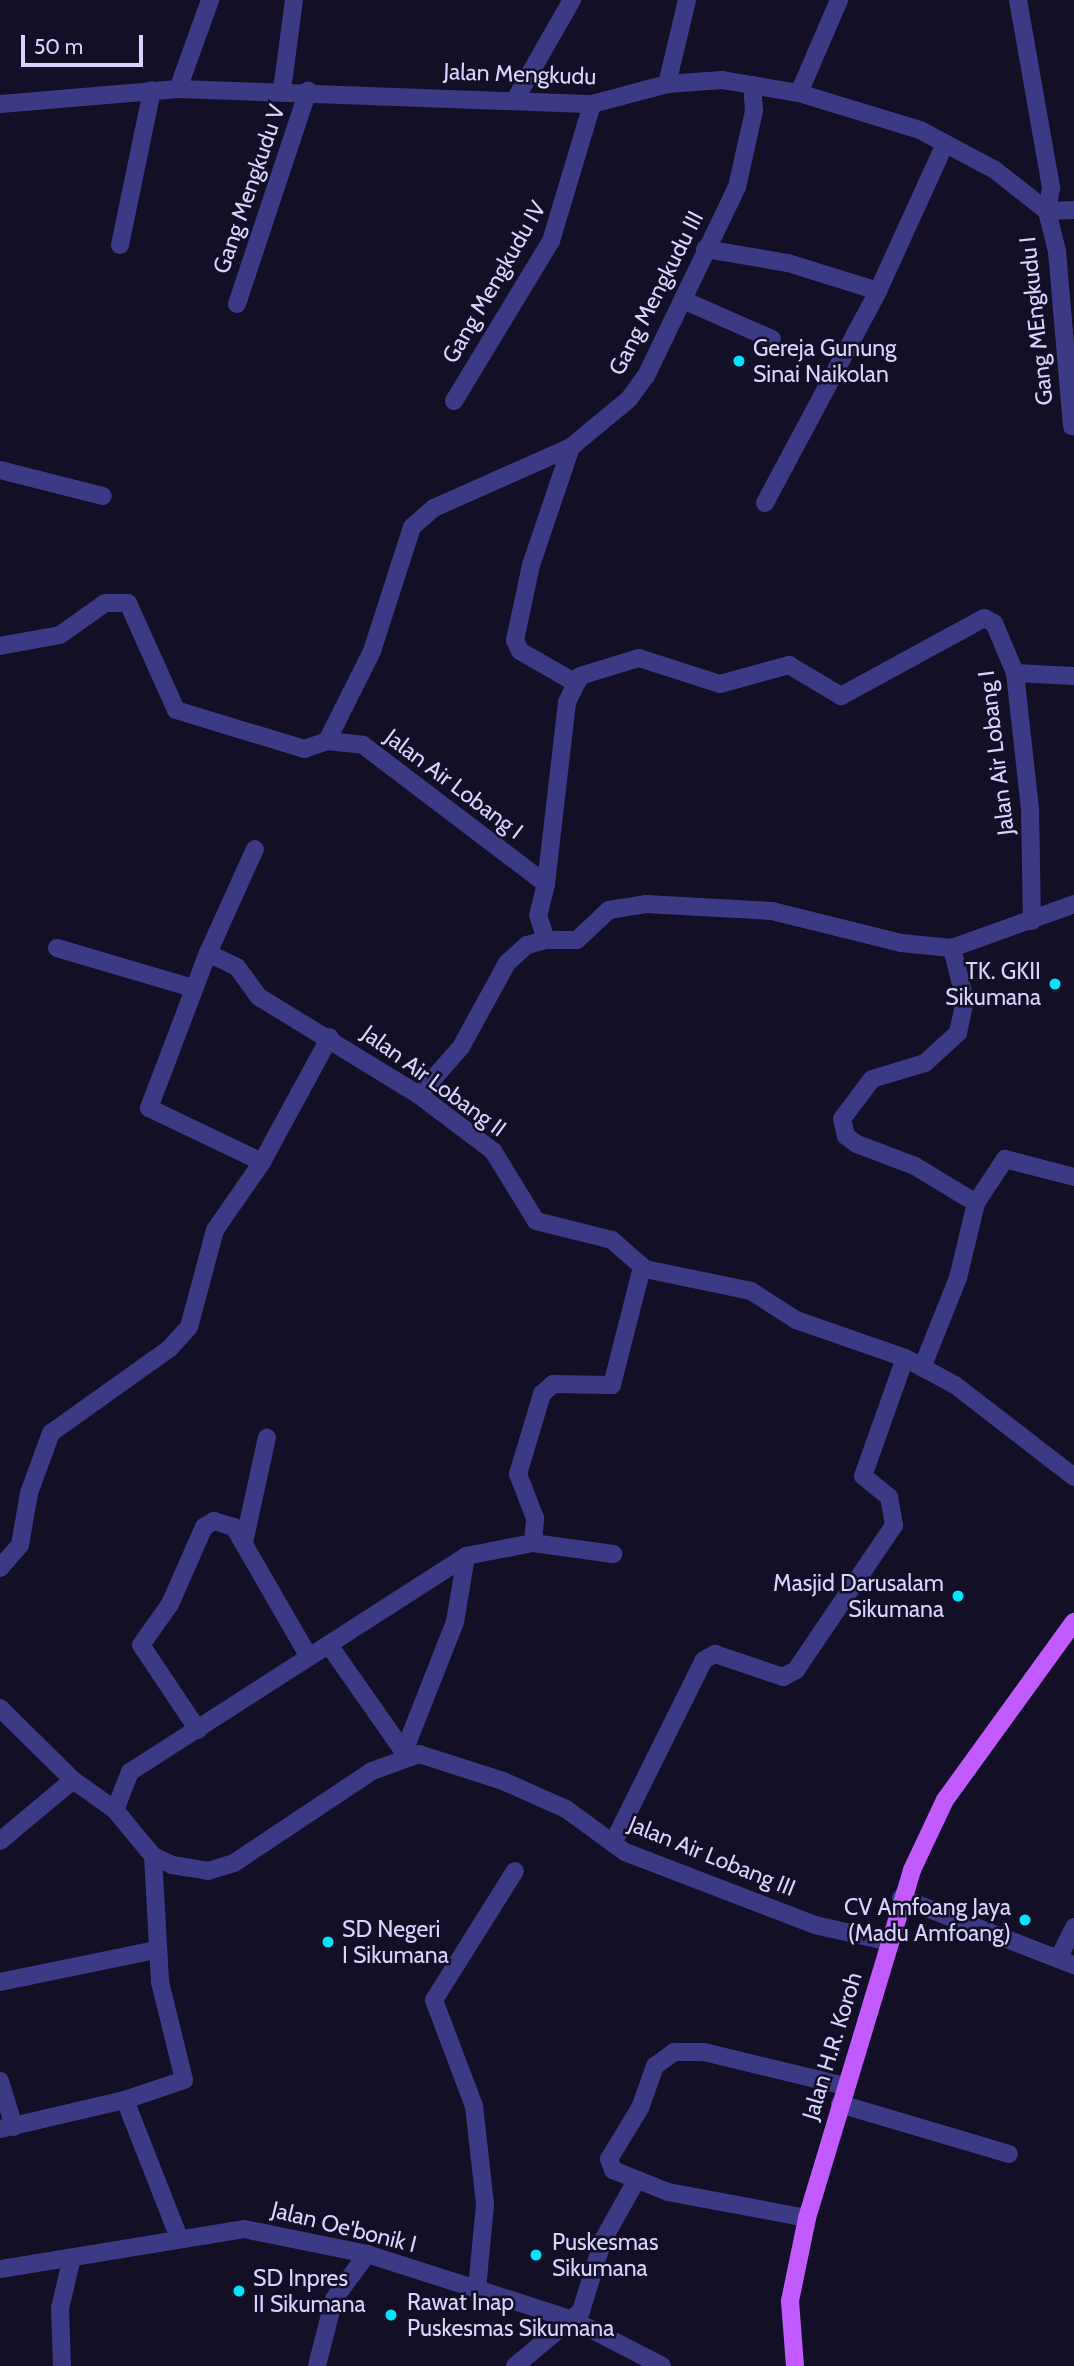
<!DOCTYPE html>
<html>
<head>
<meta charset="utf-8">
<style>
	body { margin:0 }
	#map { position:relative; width:1074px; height:2366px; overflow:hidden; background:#130f26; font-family:Cabin,sans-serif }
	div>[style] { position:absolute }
	.minor>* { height:18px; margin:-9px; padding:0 9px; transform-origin:9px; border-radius:9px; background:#3d3a85 }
	.major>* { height:18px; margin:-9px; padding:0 9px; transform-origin:9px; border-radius:9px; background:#c25bff }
	.dots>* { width:19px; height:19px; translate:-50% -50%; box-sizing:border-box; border:4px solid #130f26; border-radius:50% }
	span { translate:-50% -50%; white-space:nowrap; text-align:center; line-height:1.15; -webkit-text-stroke:5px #130f26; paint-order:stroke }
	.street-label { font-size:23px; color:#d9d4ff }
	.poi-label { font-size:23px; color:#d9d4ff }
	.left { translate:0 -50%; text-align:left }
	.right { translate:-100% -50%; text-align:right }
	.scale { position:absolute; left:21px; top:35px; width:122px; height:32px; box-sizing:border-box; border:4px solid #d9d4ff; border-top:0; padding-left:9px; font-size:21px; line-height:24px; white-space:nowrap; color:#d9d4ff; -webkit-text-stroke:5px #130f26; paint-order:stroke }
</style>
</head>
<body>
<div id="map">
	<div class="minor">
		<div style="left:1018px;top:0;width:191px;rotate:80deg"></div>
		<div style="left:1051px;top:188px;width:23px;rotate:100deg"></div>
		<div style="left:1047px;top:211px;width:41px;rotate:76deg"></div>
		<div style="left:1057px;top:251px;width:176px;rotate:85.1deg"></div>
		<div style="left:667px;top:84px;width:86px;rotate:-76.6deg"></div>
		<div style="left:178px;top:89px;width:95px;rotate:-70.2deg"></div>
		<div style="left:282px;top:90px;width:91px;rotate:-82.4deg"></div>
		<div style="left:799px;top:93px;width:101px;rotate:-66.7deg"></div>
		<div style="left:516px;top:98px;width:113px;rotate:-60.3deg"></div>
		<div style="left:0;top:104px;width:179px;rotate:-4.8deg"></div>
		<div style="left:178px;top:89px;width:414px;rotate:2.1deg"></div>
		<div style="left:592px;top:104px;width:78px;rotate:-14.9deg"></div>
		<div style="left:667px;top:84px;width:55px;rotate:-4.2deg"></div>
		<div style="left:722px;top:80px;width:78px;rotate:9.6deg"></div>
		<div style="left:799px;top:93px;width:127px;rotate:17deg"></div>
		<div style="left:920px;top:130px;width:85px;rotate:28.1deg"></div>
		<div style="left:995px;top:170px;width:66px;rotate:38.3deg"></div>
		<div style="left:1047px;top:211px;width:27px;rotate:-2deg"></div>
		<div style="left:120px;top:245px;width:158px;rotate:-78.3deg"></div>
		<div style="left:705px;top:249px;width:84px;rotate:9.6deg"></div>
		<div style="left:788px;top:263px;width:94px;rotate:17.3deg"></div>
		<div style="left:683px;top:300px;width:97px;rotate:23.7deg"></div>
		<div style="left:237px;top:304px;width:225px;rotate:-71.6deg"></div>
		<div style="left:454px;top:401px;width:187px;rotate:-58.8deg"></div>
		<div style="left:551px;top:241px;width:143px;rotate:-73.3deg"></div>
		<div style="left:571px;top:447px;width:125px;rotate:108.7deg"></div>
		<div style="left:531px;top:565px;width:77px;rotate:102deg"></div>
		<div style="left:515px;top:640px;width:12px;rotate:66deg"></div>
		<div style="left:520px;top:651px;width:62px;rotate:29.9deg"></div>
		<div style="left:0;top:470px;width:106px;rotate:14.2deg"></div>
		<div style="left:765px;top:503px;width:240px;rotate:-61.9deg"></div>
		<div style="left:878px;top:291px;width:162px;rotate:-65.5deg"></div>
		<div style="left:0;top:646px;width:61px;rotate:-10.4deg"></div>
		<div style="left:60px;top:635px;width:55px;rotate:-35.4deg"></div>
		<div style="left:105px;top:603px;width:23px"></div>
		<div style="left:128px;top:603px;width:117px;rotate:65.8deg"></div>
		<div style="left:176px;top:710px;width:134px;rotate:16.9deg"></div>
		<div style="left:304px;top:749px;width:24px;rotate:-19deg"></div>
		<div style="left:327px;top:741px;width:36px;rotate:6deg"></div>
		<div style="left:363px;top:745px;width:230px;rotate:37.2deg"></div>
		<div style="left:546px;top:884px;width:32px;rotate:104deg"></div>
		<div style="left:538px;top:915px;width:26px;rotate:72deg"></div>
		<div style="left:546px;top:940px;width:31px"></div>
		<div style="left:577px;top:940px;width:44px;rotate:-43.2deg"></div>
		<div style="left:609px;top:910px;width:37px;rotate:-9deg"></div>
		<div style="left:646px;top:904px;width:126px;rotate:3.2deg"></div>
		<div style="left:772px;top:911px;width:133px;rotate:13.9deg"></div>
		<div style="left:901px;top:943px;width:51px;rotate:5.6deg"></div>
		<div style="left:952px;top:948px;width:130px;rotate:-19.8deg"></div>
		<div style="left:1015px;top:673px;width:59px;rotate:2.9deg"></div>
		<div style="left:327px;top:741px;width:101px;rotate:-63.4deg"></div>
		<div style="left:372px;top:651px;width:130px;rotate:-72.1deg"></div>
		<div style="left:412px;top:527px;width:29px;rotate:-41deg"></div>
		<div style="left:434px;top:508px;width:150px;rotate:-24deg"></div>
		<div style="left:571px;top:447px;width:75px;rotate:-39.6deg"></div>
		<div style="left:629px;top:399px;width:29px;rotate:-54deg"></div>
		<div style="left:646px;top:376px;width:210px;rotate:-64.3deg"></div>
		<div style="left:737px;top:187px;width:78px;rotate:-77.4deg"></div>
		<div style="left:754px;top:111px;width:26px;rotate:-94deg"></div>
		<div style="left:546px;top:884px;width:183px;rotate:-83.4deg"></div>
		<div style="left:567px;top:702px;width:29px;rotate:-63deg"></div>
		<div style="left:580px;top:676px;width:62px;rotate:-17deg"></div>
		<div style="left:639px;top:658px;width:85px;rotate:17.8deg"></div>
		<div style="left:720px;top:684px;width:72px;rotate:-15.4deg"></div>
		<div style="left:789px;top:665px;width:61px;rotate:30.8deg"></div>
		<div style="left:841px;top:696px;width:163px;rotate:-28.6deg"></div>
		<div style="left:984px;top:618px;width:11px;rotate:27deg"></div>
		<div style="left:994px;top:623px;width:54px;rotate:67.2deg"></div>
		<div style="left:1015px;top:673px;width:136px;rotate:83.7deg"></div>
		<div style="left:1030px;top:808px;width:113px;rotate:89deg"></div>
		<div style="left:57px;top:948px;width:142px;rotate:16.4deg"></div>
		<div style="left:208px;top:953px;width:114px;rotate:-65.7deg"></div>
		<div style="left:419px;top:1095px;width:64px;rotate:-48.8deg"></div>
		<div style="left:461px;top:1047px;width:96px;rotate:-61.3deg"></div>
		<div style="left:507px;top:963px;width:27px;rotate:-42deg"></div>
		<div style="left:527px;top:945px;width:20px;rotate:-15deg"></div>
		<div style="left:262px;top:1162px;width:125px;rotate:-154.5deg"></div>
		<div style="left:149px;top:1108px;width:166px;rotate:-69.2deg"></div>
		<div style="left:208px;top:953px;width:32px;rotate:26deg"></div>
		<div style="left:237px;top:967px;width:37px;rotate:54deg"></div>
		<div style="left:259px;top:997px;width:188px;rotate:31.5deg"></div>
		<div style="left:419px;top:1095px;width:93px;rotate:37.1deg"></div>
		<div style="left:493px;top:1151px;width:82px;rotate:58.4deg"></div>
		<div style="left:536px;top:1221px;width:78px;rotate:14deg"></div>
		<div style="left:612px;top:1240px;width:44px;rotate:41.3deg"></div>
		<div style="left:645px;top:1269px;width:108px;rotate:11.7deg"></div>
		<div style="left:751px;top:1291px;width:54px;rotate:32.8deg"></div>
		<div style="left:796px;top:1320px;width:115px;rotate:19.2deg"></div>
		<div style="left:905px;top:1358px;width:57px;rotate:28.4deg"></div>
		<div style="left:955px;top:1385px;width:150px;rotate:37.7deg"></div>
		<div style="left:976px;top:1203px;width:53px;rotate:-56.6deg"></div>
		<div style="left:1005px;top:1159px;width:71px;rotate:14.6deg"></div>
		<div style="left:922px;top:1368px;width:97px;rotate:-68.2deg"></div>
		<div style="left:958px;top:1278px;width:77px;rotate:-76.5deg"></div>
		<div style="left:976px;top:1203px;width:71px;rotate:-148.8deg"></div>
		<div style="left:915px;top:1166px;width:62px;rotate:-159.2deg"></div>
		<div style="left:857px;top:1144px;width:14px;rotate:-144deg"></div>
		<div style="left:846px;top:1136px;width:17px;rotate:-103deg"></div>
		<div style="left:842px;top:1119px;width:50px;rotate:-53.1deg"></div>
		<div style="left:872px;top:1079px;width:55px;rotate:-16.8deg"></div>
		<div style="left:925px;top:1063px;width:45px;rotate:-42.3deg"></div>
		<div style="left:958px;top:1033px;width:34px;rotate:-78deg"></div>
		<div style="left:965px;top:1000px;width:54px;rotate:-104deg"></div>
		<div style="left:244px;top:1542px;width:107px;rotate:-77.6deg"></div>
		<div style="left:533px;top:1543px;width:81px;rotate:7.8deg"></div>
		<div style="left:0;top:1568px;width:30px;rotate:-49deg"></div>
		<div style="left:20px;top:1545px;width:53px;rotate:-80.2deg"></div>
		<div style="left:29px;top:1493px;width:64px;rotate:-69.9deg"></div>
		<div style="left:51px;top:1433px;width:146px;rotate:-35.5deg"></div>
		<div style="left:170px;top:1348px;width:28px;rotate:-48deg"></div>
		<div style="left:189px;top:1327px;width:100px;rotate:-75deg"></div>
		<div style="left:215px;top:1230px;width:83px;rotate:-55.3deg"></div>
		<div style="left:262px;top:1162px;width:142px;rotate:-61.5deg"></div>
		<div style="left:329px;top:1645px;width:134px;rotate:55deg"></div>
		<div style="left:0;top:1708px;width:103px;rotate:44.6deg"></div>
		<div style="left:73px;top:1780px;width:52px;rotate:35.5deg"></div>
		<div style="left:115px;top:1810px;width:60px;rotate:50.4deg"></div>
		<div style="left:153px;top:1856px;width:21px;rotate:25deg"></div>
		<div style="left:172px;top:1865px;width:36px;rotate:9deg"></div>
		<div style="left:208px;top:1871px;width:27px;rotate:-17deg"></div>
		<div style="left:234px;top:1863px;width:166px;rotate:-33.7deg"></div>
		<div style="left:372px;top:1771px;width:50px;rotate:-19.9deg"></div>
		<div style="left:419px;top:1754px;width:88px;rotate:17.8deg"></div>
		<div style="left:503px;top:1781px;width:69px;rotate:24deg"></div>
		<div style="left:566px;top:1809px;width:73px;rotate:36.1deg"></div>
		<div style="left:625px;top:1852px;width:204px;rotate:21deg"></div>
		<div style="left:815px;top:1925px;width:77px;rotate:12.8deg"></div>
		<div style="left:198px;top:1730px;width:102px;rotate:-123.8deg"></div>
		<div style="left:141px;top:1645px;width:50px;rotate:-54.7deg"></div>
		<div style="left:170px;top:1604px;width:84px;rotate:-66.2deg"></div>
		<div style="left:204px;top:1527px;width:12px;rotate:-31deg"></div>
		<div style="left:214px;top:1521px;width:21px;rotate:17deg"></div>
		<div style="left:234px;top:1527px;width:150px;rotate:60deg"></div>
		<div style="left:403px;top:1754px;width:142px;rotate:-68.5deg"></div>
		<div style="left:455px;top:1622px;width:67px;rotate:-80.5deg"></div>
		<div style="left:115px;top:1810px;width:41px;rotate:-68.5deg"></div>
		<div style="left:130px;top:1772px;width:399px;rotate:-32.7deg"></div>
		<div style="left:466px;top:1556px;width:68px;rotate:-11deg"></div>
		<div style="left:533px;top:1543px;width:25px;rotate:-85deg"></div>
		<div style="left:535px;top:1518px;width:47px;rotate:-111.1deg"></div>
		<div style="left:518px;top:1474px;width:84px;rotate:-73.3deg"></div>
		<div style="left:542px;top:1394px;width:15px;rotate:-42deg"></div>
		<div style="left:553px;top:1384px;width:59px;rotate:1deg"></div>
		<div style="left:612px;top:1385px;width:122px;rotate:-75.7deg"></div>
		<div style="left:0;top:1841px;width:95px;rotate:-39.9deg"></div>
		<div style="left:613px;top:1843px;width:204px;rotate:-63.6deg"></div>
		<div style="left:704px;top:1660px;width:13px;rotate:-29deg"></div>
		<div style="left:715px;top:1654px;width:72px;rotate:18.7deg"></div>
		<div style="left:783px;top:1677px;width:15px;rotate:-28deg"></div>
		<div style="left:796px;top:1670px;width:175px;rotate:-55.9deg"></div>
		<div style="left:894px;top:1525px;width:28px;rotate:-100deg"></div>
		<div style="left:889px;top:1497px;width:33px;rotate:-141deg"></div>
		<div style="left:863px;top:1476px;width:125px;rotate:-70.4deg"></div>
		<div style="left:153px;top:1856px;width:126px;rotate:86.8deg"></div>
		<div style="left:160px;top:1982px;width:101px;rotate:76.2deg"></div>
		<div style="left:184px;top:2080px;width:62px;rotate:161.3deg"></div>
		<div style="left:125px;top:2100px;width:148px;rotate:68.6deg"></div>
		<div style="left:901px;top:1898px;width:186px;rotate:21.2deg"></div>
		<div style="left:1058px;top:1959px;width:36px;rotate:-63deg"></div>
		<div style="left:0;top:1982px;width:159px;rotate:-11.6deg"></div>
		<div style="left:0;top:2081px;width:48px;rotate:73.1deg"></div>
		<div style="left:840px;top:2104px;width:176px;rotate:16.5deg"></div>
		<div style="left:0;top:2129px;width:128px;rotate:-13.1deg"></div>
		<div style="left:807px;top:2218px;width:141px;rotate:-169.4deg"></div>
		<div style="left:668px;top:2192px;width:59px;rotate:-158.2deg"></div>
		<div style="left:613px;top:2170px;width:12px;rotate:-110deg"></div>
		<div style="left:609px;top:2159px;width:60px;rotate:-58.7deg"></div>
		<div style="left:640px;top:2108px;width:45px;rotate:-70.3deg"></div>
		<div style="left:655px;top:2066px;width:24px;rotate:-36deg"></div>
		<div style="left:674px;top:2052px;width:30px"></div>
		<div style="left:704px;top:2052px;width:145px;rotate:13.6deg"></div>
		<div style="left:0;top:2269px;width:247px;rotate:-9.3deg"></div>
		<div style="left:244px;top:2229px;width:126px;rotate:11.5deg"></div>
		<div style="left:367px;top:2254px;width:115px;rotate:17.7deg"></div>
		<div style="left:477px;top:2289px;width:101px;rotate:17.9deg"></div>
		<div style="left:573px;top:2320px;width:100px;rotate:27.3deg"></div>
		<div style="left:477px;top:2289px;width:85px;rotate:-84.6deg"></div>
		<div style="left:485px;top:2204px;width:99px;rotate:-96.4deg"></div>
		<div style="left:474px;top:2106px;width:113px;rotate:-110.7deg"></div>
		<div style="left:434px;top:2000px;width:152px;rotate:-57.9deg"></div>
		<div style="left:62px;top:2366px;width:58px;rotate:-92deg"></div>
		<div style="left:60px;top:2308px;width:47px;rotate:-76.6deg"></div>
		<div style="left:317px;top:2366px;width:69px;rotate:-75.8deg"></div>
		<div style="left:334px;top:2299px;width:56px;rotate:-53.7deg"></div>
		<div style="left:515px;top:2366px;width:86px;rotate:-39.8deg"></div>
		<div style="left:581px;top:2311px;width:74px;rotate:-72.8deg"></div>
		<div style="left:603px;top:2240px;width:68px;rotate:-60.8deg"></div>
	</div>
	<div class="major">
		<div style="left:795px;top:2366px;width:65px;rotate:-94.4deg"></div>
		<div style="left:790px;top:2301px;width:85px;rotate:-78.4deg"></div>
		<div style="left:807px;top:2218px;width:363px;rotate:-73.2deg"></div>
		<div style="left:912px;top:1870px;width:77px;rotate:-64.8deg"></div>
		<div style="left:945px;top:1800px;width:220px;rotate:-54.1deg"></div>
	</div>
	<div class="dots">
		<div style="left:739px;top:361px;background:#00e5ff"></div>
		<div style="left:1055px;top:984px;background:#00e5ff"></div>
		<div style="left:958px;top:1596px;background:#00e5ff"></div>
		<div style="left:1025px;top:1920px;background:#00e5ff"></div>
		<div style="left:328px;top:1942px;background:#00e5ff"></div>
		<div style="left:536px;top:2255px;background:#00e5ff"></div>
		<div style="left:239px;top:2291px;background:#00e5ff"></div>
		<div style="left:391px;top:2315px;background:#00e5ff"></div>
	</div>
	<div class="street-label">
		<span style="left:520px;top:74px;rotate:2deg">Jalan Mengkudu</span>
		<span style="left:249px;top:189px;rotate:-71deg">Gang Mengkudu V</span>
		<span style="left:494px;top:282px;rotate:-60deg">Gang Mengkudu IV</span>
		<span style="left:656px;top:293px;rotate:-63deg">Gang Mengkudu III</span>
		<span style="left:1036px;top:321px;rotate:-96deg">Gang MEngkudu I</span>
		<span style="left:996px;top:753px;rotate:-97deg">Jalan Air Lobang I</span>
		<span style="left:454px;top:784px;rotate:37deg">Jalan Air Lobang I</span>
		<span style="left:434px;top:1081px;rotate:36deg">Jalan Air Lobang II</span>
		<span style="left:712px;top:1856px;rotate:22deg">Jalan Air Lobang III</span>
		<span style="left:832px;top:2046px;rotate:-73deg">Jalan H.R. Koroh</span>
		<span style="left:344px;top:2227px;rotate:14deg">Jalan Oe'bonik I</span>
	</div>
	<div class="poi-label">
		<span class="left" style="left:753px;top:361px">Gereja Gunung<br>Sinai Naikolan</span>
		<span class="right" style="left:1041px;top:984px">TK. GKII<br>Sikumana</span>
		<span class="right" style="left:944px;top:1596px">Masjid Darusalam<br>Sikumana</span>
		<span class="right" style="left:1011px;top:1920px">CV Amfoang Jaya<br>(Madu Amfoang)</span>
		<span class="left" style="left:342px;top:1942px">SD Negeri<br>I Sikumana</span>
		<span class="left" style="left:552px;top:2255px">Puskesmas<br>Sikumana</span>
		<span class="left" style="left:253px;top:2291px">SD Inpres<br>II Sikumana</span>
		<span class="left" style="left:407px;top:2315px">Rawat Inap<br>Puskesmas Sikumana</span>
	</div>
	<div class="scale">50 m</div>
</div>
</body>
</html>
